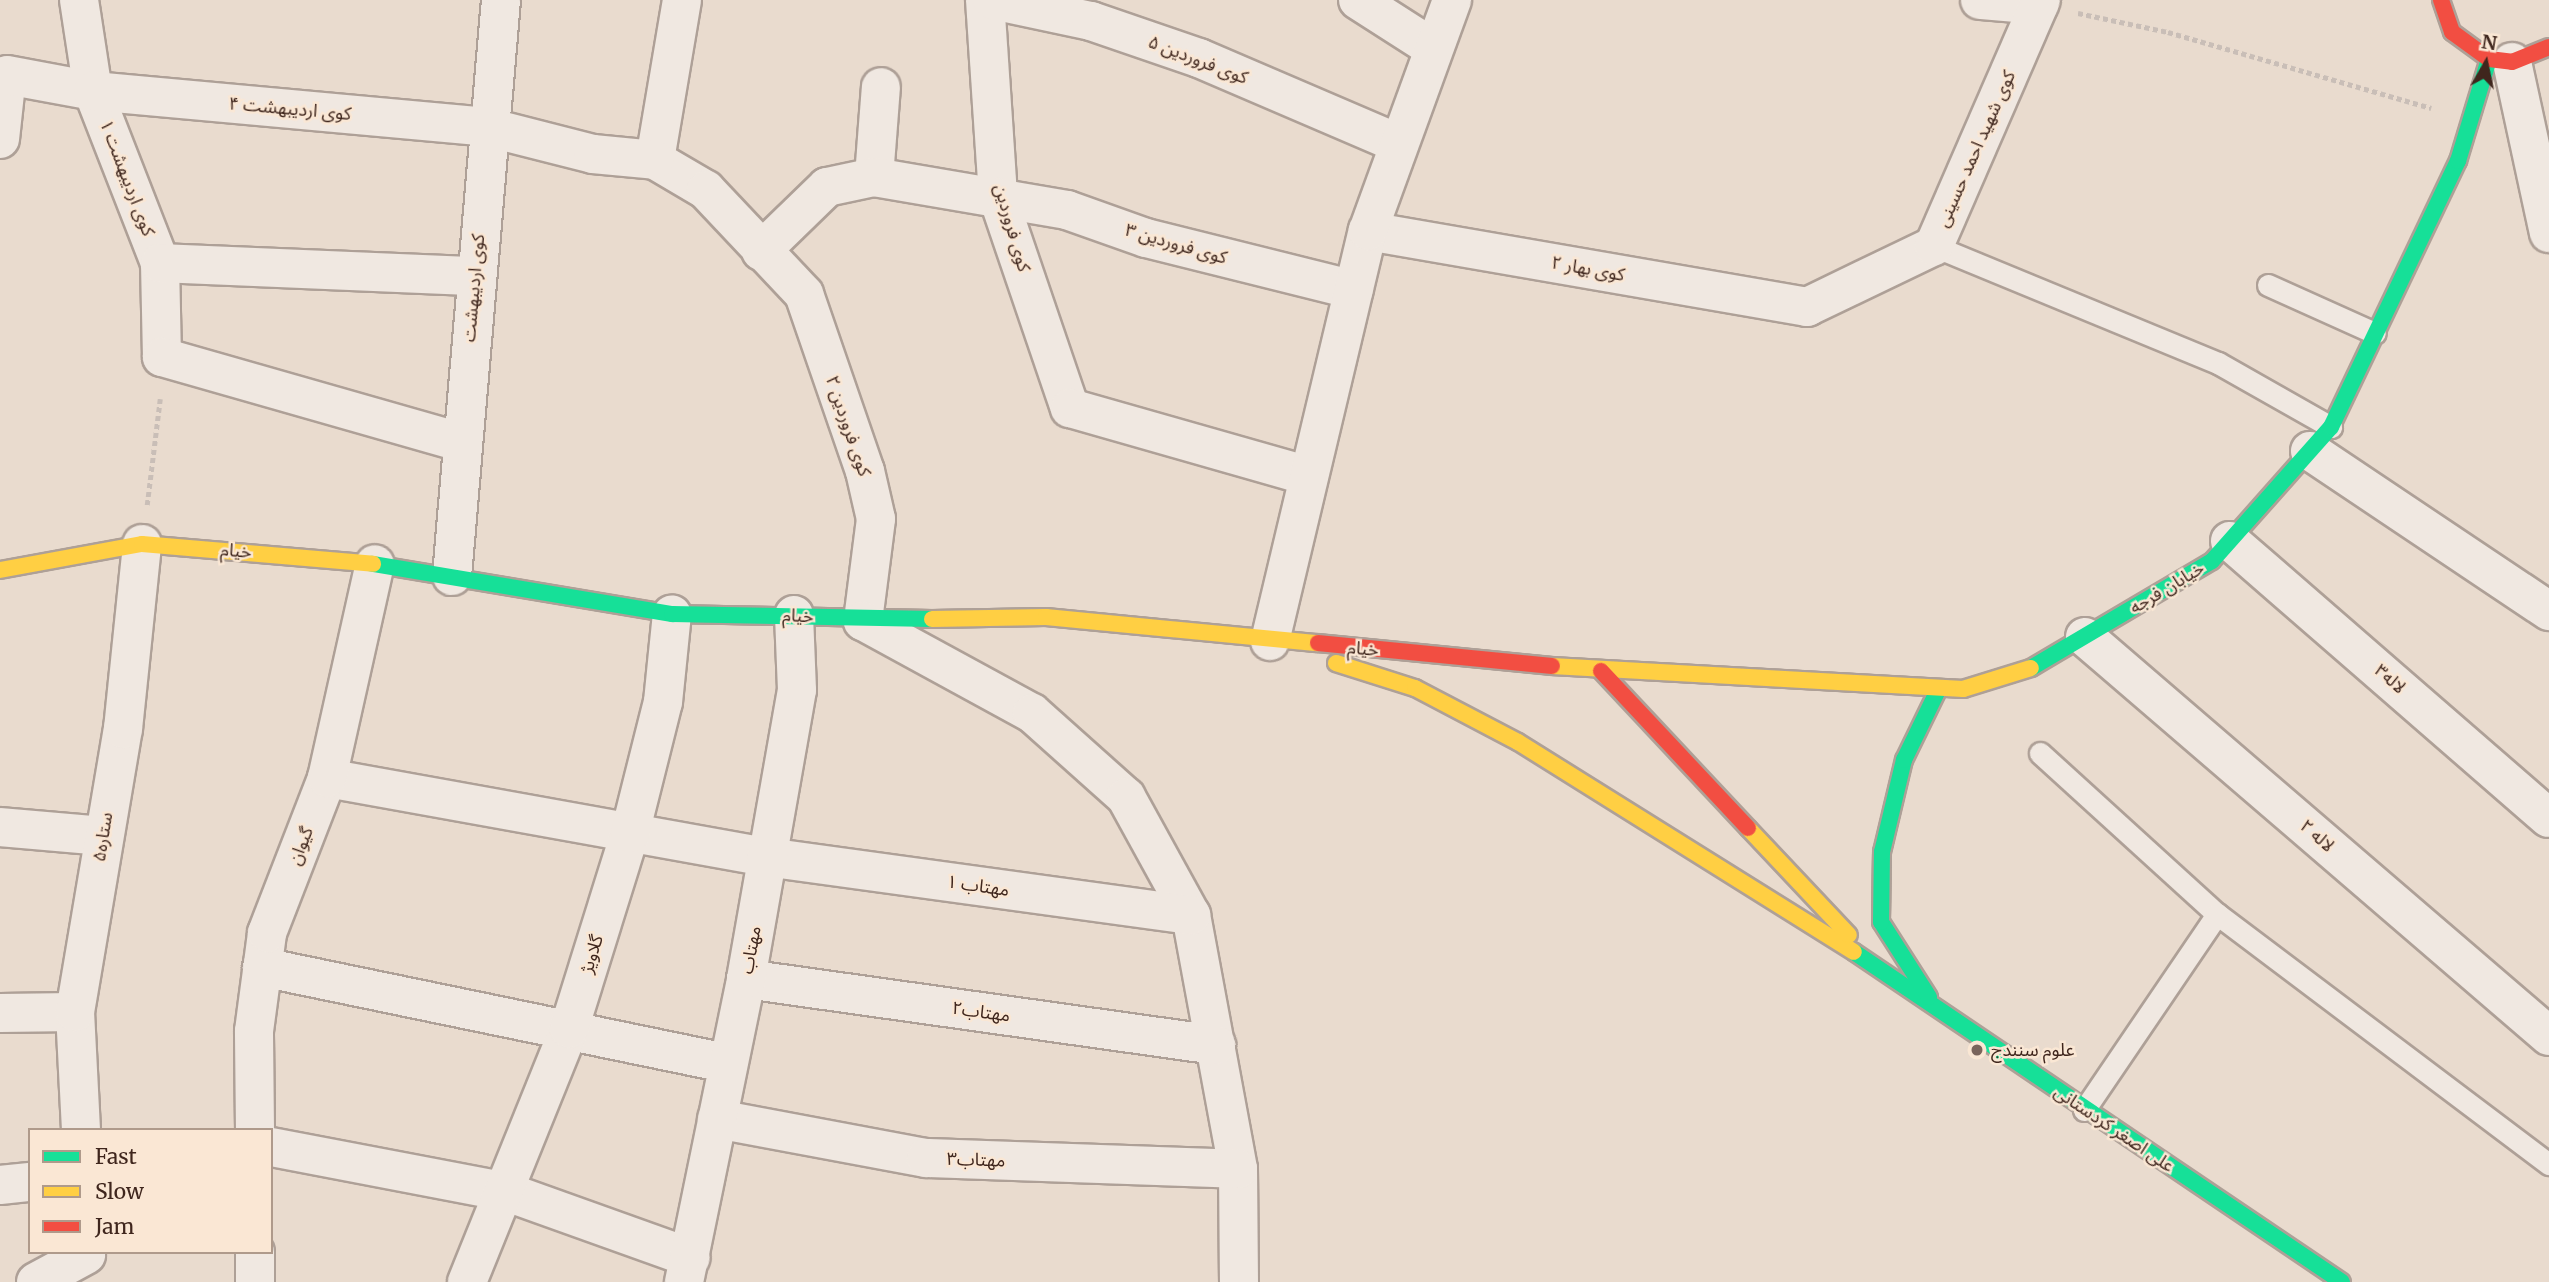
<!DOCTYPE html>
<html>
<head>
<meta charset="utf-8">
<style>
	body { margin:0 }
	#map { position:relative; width:2549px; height:1282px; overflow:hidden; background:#e9dbce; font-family:Merriweather,"Noto Sans Arabic",serif }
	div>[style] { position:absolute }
	.path>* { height:4.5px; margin-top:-2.25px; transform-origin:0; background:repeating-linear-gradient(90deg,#c9beb7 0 5px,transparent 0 8.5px) }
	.roads { filter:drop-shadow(2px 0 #aea097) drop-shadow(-2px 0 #aea097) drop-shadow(0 2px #aea097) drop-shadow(0 -2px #aea097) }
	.lane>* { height:21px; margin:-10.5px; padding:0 10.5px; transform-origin:10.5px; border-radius:10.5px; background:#f0e8e1 }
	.street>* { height:38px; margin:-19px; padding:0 19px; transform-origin:19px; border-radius:19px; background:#f0e8e1 }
	.fast>* { height:16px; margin:-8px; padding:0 8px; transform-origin:8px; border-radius:8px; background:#16e098 }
	.slow>* { height:16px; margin:-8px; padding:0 8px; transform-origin:8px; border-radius:8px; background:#ffcf43 }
	.jam>* { height:16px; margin:-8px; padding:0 8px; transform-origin:8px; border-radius:8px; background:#f24e42 }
	.dots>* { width:19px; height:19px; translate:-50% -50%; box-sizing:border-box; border:4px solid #fae7d4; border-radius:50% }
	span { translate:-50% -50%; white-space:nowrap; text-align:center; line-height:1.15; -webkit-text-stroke:5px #fae7d4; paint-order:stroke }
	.street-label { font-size:18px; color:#3f261d }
	.poi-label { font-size:18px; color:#3f261d }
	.left { translate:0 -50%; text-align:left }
	.legend { position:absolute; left:28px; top:1128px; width:245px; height:126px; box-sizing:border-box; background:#fae7d4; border:2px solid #af9a8b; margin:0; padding:9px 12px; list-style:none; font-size:21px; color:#3f261d }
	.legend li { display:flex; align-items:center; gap:14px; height:35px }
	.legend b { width:35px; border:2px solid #af9a8b }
	.north { position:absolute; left:2451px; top:28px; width:70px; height:70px; -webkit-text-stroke:5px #fae7d4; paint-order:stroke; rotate:9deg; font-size:19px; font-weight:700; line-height:28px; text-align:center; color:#3f261d }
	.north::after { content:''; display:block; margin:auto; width:24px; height:32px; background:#3f261d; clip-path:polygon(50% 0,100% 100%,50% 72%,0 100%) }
</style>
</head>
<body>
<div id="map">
	<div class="path">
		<div style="left:2078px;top:13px;width:92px;rotate:11.9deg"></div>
		<div style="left:2168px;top:32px;width:274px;rotate:16.1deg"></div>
		<div style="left:147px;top:505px;width:107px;rotate:-83deg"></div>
	</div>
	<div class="roads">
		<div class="lane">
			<div style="left:1934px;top:246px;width:307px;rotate:22.4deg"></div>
			<div style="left:2218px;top:363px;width:130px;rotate:29.5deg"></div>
			<div style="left:2268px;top:285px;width:117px;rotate:24.2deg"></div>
			<div style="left:2040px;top:753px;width:239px;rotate:42.3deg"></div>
			<div style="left:2217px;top:914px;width:416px;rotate:37deg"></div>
			<div style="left:2084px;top:1110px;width:237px;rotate:-55.8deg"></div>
		</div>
		<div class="street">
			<div style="left:79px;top:0;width:92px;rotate:81.3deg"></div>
			<div style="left:93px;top:91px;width:185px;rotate:68.7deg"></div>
			<div style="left:160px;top:263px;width:94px;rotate:88.8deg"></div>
			<div style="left:162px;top:357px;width:311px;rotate:15.9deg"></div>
			<div style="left:682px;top:0;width:162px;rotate:99.6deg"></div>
			<div style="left:655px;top:160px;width:59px;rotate:30.5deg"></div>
			<div style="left:706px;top:190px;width:143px;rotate:46.7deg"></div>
			<div style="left:804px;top:294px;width:187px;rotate:71deg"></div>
			<div style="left:865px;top:471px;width:49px;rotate:77.1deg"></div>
			<div style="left:876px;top:519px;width:103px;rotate:97.3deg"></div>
			<div style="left:863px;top:621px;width:192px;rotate:28.6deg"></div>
			<div style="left:1032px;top:713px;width:126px;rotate:41.8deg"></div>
			<div style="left:1126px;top:797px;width:135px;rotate:61.2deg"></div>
			<div style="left:1191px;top:915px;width:258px;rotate:79.5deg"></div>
			<div style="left:1238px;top:1169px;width:113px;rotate:89.5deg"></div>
			<div style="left:985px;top:0;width:197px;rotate:86.2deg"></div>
			<div style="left:998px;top:197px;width:223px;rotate:71.2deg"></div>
			<div style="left:1070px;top:408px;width:248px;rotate:15.9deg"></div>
			<div style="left:992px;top:0;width:101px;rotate:12deg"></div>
			<div style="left:1091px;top:21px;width:114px;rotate:18.9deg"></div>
			<div style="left:1199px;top:58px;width:215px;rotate:23.2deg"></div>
			<div style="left:1358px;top:0;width:89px;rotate:32.6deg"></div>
			<div style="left:1980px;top:0;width:59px;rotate:4.8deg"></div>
			<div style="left:2512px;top:62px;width:175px;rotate:77.8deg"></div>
			<div style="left:0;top:139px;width:64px;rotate:-83.8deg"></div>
			<div style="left:7px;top:75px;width:87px;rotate:10.5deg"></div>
			<div style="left:93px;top:91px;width:396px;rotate:5.2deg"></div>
			<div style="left:487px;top:127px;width:109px;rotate:14.3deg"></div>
			<div style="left:593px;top:154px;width:62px;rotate:5.5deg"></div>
			<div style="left:874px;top:177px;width:90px;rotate:-85.6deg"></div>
			<div style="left:1368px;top:231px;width:446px;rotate:9.8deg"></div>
			<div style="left:1807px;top:307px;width:141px;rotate:-25.7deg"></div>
			<div style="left:1934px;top:246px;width:268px;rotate:-66.5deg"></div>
			<div style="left:761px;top:251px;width:92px;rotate:-44.1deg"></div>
			<div style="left:827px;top:187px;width:48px;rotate:-12deg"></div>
			<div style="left:874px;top:177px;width:196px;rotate:9.7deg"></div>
			<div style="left:1067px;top:210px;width:84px;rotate:19.5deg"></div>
			<div style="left:1146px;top:238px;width:214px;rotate:14deg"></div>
			<div style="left:160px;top:263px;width:315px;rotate:2.4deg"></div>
			<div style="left:2310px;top:451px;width:288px;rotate:33.8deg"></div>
			<div style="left:2230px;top:541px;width:422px;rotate:41deg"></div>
			<div style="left:452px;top:576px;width:578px;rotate:-85.14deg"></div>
			<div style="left:2085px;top:637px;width:612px;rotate:40.69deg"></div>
			<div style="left:1270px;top:641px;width:422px;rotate:-76.6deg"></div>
			<div style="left:1368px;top:231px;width:246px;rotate:-70deg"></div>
			<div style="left:327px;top:778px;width:446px;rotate:10.2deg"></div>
			<div style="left:766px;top:857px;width:429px;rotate:7.8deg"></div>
			<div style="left:0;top:827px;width:102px;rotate:5deg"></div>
			<div style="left:262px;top:967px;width:475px;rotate:11.7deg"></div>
			<div style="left:746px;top:979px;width:475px;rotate:8deg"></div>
			<div style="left:0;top:1013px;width:75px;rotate:-0.8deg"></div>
			<div style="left:717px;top:1119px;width:213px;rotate:10.6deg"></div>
			<div style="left:926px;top:1158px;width:312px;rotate:2deg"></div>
			<div style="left:81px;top:1130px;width:118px;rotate:-92.9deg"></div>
			<div style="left:75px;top:1012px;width:287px;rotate:-80.4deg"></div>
			<div style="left:123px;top:729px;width:186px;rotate:-84.1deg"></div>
			<div style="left:255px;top:1130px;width:99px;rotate:-90.6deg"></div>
			<div style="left:254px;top:1031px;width:99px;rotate:-82.4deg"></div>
			<div style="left:267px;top:933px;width:166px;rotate:-68.8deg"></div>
			<div style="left:327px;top:778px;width:219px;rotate:-77.4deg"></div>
			<div style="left:271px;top:1147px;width:240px;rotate:10.8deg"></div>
			<div style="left:507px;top:1192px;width:195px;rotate:19.7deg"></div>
			<div style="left:0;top:1185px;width:30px;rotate:-6deg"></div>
			<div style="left:36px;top:1282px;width:57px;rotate:-28.4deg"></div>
			<div style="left:255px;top:1282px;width:30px;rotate:-90deg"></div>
			<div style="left:467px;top:1282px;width:273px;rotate:-68deg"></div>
			<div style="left:569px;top:1029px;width:205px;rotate:-72.7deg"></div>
			<div style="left:630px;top:833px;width:135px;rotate:-75.9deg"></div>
			<div style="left:663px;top:702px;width:88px;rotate:-84.2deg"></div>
			<div style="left:684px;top:1282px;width:309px;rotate:-78.4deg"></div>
			<div style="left:746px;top:979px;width:293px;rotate:-80deg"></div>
			<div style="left:797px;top:690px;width:75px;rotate:-92.3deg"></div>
		</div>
		<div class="fast">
			<div style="left:373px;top:564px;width:303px;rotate:9.5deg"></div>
			<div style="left:672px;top:614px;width:260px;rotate:1.1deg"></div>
			<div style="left:2031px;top:668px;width:210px;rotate:-30.6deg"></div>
			<div style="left:2212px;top:561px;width:179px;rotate:-48.4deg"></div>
			<div style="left:2331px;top:427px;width:295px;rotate:-64.5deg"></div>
			<div style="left:2458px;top:161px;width:107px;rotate:-73.1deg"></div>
			<div style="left:1854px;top:952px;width:589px;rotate:34.07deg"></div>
			<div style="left:1929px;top:997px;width:89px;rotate:-122.6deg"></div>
			<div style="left:1881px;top:922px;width:70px;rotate:-89.2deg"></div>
			<div style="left:1882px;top:852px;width:95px;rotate:-76.6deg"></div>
			<div style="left:1904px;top:760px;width:76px;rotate:-64.1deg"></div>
		</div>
		<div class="slow">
			<div style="left:0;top:570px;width:144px;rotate:-10.4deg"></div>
			<div style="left:142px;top:544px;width:232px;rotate:4.9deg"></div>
			<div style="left:932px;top:619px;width:114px;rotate:-1deg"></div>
			<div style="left:1046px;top:617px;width:273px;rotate:5.5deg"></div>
			<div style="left:1336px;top:663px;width:83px;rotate:17.6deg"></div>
			<div style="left:1415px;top:688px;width:116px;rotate:27.7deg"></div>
			<div style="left:1518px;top:742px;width:396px;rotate:32deg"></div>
			<div style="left:1552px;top:666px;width:412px;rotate:3.2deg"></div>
			<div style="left:1963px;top:689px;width:71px;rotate:-17.2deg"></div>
			<div style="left:1748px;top:828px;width:147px;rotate:46.7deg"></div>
		</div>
		<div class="jam">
			<div style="left:2441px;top:0;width:34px;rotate:71deg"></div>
			<div style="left:2452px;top:32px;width:46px;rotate:36.1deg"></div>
			<div style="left:2489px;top:59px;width:23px;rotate:7deg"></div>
			<div style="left:2512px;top:62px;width:40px;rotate:-22deg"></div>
			<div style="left:1318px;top:643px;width:235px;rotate:5.6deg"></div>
			<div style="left:1601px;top:671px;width:215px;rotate:46.9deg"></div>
		</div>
	</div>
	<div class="dots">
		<div style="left:1977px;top:1050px;background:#7a655b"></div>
	</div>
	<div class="street-label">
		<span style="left:1198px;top:60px;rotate:21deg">کوی فروردین ۵</span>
		<span style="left:290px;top:109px;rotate:5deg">کوی اردیبهشت ۴</span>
		<span style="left:1976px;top:149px;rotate:-66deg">کوی شهید احمد حسینی</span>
		<span style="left:127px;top:178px;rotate:69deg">کوی اردیبهشت ۱</span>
		<span style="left:1012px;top:228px;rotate:74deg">کوی فروردین</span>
		<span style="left:1176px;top:244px;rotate:16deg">کوی فروردین ۳</span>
		<span style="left:1588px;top:269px;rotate:10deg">کوی بهار ۲</span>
		<span style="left:474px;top:288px;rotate:-85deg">کوی اردیبهشت</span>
		<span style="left:848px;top:426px;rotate:71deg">کوی فروردین ۲</span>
		<span style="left:236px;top:551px;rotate:5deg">خیام</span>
		<span style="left:2167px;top:588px;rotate:-31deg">خیابان فرجه</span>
		<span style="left:798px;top:616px;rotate:3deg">خیام</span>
		<span style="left:1363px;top:649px;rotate:5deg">خیام</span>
		<span style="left:2390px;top:679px;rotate:41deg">لاله۳</span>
		<span style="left:2317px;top:836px;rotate:41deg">لاله ۲</span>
		<span style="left:103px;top:837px;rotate:-81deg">ستاره۵</span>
		<span style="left:301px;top:846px;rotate:-69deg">گیوان</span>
		<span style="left:978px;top:886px;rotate:8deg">مهتاب ۱</span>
		<span style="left:751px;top:950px;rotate:-80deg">مهتاب</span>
		<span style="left:592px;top:954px;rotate:-73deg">گلاویژ</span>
		<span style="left:981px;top:1012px;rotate:8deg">مهتاب۲</span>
		<span style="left:2114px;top:1129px;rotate:34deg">علی اصغر کردستانی</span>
		<span style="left:976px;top:1160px;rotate:2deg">مهتاب۳</span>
	</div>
	<div class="poi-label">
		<span class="left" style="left:1991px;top:1050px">علوم سنندج</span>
	</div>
	<ul class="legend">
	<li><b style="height:9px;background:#16e098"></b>Fast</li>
	<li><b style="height:9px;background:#ffcf43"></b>Slow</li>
	<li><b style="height:9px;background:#f24e42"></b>Jam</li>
	</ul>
	<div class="north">N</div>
</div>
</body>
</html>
